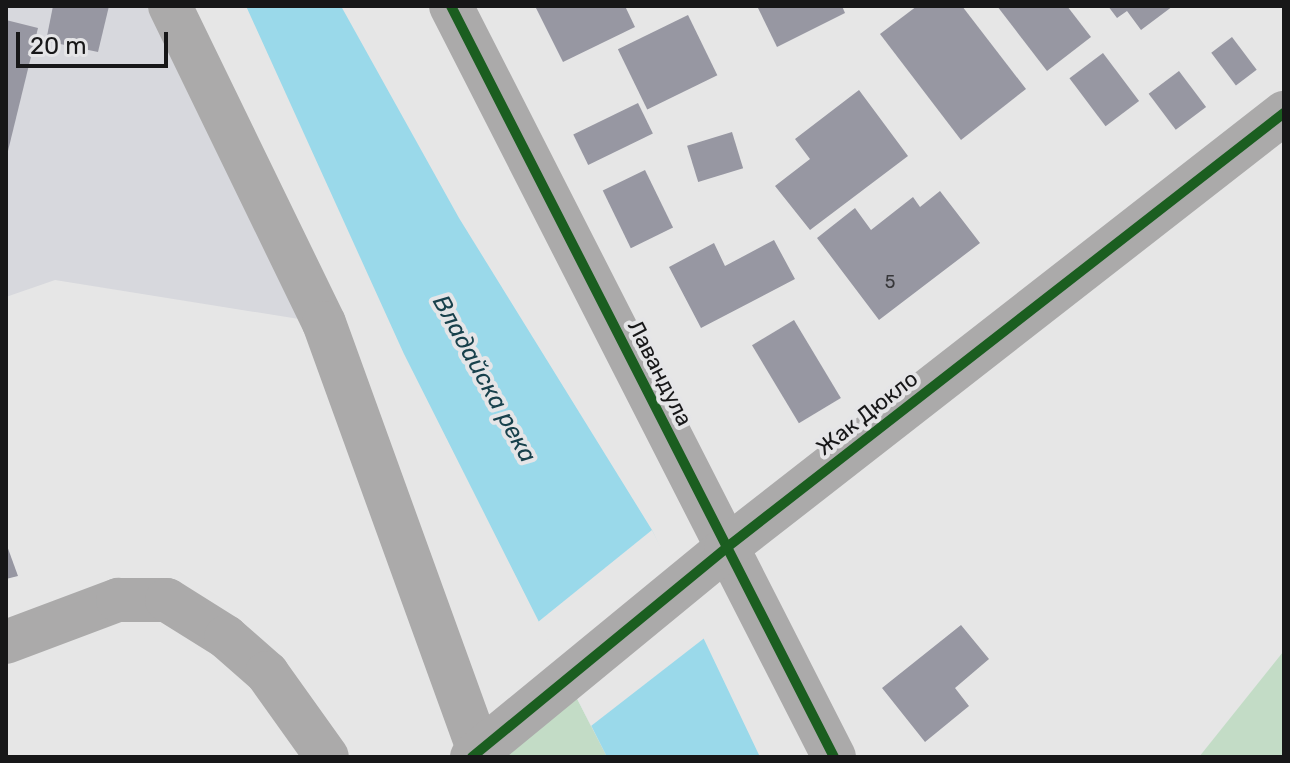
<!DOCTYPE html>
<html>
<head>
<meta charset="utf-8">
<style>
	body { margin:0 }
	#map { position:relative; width:1290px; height:763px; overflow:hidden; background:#e6e6e6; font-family:Rubik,sans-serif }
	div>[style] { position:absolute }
	.built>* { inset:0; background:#d7d8dd }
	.green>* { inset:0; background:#c3dcc6 }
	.water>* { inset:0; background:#9ad9ea }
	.pier>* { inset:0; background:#e6e6e6 }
	.building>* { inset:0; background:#9797a2; transform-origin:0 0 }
	.minor>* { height:44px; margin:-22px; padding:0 22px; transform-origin:22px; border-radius:22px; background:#abaaaa }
	.tertiary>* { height:44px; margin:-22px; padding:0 22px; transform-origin:22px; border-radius:22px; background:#abaaaa }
	.cycleway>* { height:10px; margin:-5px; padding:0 5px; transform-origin:5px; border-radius:5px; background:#1b5e20 }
	span { translate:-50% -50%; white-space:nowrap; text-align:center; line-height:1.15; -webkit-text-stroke:8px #e5e5e7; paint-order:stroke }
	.number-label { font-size:18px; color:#37373a }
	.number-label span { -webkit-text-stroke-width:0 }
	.street-label { font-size:22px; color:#171718 }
	.water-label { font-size:24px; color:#18414c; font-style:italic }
	.frame { position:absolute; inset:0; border:8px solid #171718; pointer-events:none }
	.scale { position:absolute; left:16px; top:32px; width:152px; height:36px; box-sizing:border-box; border:4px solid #171718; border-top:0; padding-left:10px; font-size:24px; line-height:28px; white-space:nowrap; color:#171718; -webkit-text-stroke:6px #e5e5e7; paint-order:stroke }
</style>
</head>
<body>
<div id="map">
	<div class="built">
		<div style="clip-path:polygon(6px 6px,170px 6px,324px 323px,55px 280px,6px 297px)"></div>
	</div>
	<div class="green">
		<div style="clip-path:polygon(1283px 652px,1284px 757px,1199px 757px)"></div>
		<div style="clip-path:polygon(566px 677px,607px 757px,476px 757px)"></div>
	</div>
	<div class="water">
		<div style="clip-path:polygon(246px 6px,341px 6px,459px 218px,652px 530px,760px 757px,607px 757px,404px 354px)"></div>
	</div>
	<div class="pier">
		<div style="clip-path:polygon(652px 530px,707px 636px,591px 726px,538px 622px)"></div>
	</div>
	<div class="building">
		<div style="clip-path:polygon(53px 6px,109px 6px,98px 52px,46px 41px)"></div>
		<div style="clip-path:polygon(535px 6px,625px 6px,635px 27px,563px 62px)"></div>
		<div style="clip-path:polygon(757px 6px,842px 6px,845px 13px,777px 47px)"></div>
		<div style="clip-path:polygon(917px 6px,962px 6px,1026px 89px,961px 140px,880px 34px)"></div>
		<div style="clip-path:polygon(997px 6px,1067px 6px,1091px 37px,1047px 71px)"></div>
		<div style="clip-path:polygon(1108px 6px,1173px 6px,1141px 30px,1127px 11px,1117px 18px)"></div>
		<div style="left:688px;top:15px;width:67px;height:78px;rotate:64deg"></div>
		<div style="clip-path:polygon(6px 20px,38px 28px,7px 155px,6px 155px)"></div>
		<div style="left:1232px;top:37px;width:41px;height:26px;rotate:53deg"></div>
		<div style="left:1103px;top:53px;width:60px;height:42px;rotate:53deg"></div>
		<div style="left:1179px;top:71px;width:45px;height:38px;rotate:53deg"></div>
		<div style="clip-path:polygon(859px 90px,908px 156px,810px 230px,775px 186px,810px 159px,795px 139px)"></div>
		<div style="left:638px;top:103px;width:34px;height:72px;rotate:64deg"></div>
		<div style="left:732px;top:132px;width:38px;height:47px;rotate:73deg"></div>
		<div style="left:645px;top:170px;width:64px;height:47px;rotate:64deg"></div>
		<div style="clip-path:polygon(940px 191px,980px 243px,879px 320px,817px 238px,855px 208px,871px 230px,913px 197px,920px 207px)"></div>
		<div style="clip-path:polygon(774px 240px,795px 279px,701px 328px,669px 267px,714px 243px,725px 266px)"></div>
		<div style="left:794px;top:320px;width:91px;height:49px;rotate:59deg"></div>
		<div style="clip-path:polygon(6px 543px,18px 576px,6px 579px)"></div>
		<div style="clip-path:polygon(961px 625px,989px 659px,955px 688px,969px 706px,925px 742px,882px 688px)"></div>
	</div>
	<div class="minor">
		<div style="left:170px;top:6px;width:352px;rotate:64.1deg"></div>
		<div style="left:324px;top:323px;width:455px;rotate:70.1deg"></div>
		<div style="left:451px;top:6px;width:843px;rotate:62.98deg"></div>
		<div style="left:6px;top:642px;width:120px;rotate:-20.6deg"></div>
		<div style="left:118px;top:600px;width:49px"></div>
		<div style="left:167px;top:600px;width:70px;rotate:32.1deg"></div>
		<div style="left:226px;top:637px;width:55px;rotate:41.3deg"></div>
		<div style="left:267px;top:673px;width:103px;rotate:54.5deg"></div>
	</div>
	<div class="tertiary">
		<div style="left:472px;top:757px;width:329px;rotate:-39.4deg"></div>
		<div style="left:726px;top:548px;width:708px;rotate:-37.94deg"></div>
	</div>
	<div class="cycleway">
		<div style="left:451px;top:6px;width:843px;rotate:62.98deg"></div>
		<div style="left:472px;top:757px;width:329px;rotate:-39.4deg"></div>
		<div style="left:726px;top:548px;width:708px;rotate:-37.94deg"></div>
	</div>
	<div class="number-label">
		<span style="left:890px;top:282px">5</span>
	</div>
	<div class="street-label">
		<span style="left:660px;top:373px;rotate:63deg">Лавандула</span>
		<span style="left:867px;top:413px;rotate:-38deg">Жак Дюкло</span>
	</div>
	<div class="water-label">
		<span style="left:484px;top:379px;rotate:61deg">Владайска река</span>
	</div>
	<div class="frame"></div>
	<div class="scale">20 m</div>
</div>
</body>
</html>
